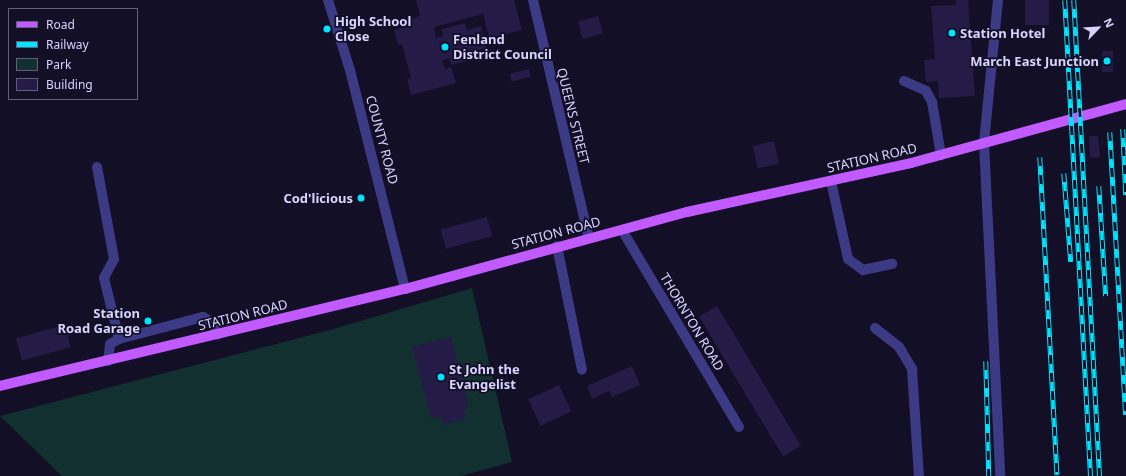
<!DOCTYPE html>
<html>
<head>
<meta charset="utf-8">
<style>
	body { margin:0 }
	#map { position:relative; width:1126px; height:476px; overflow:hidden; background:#130f26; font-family:"Noto Sans",sans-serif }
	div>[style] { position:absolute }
	.green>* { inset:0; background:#12302f }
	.building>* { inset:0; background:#241b47; transform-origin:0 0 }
	.minor>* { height:10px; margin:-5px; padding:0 5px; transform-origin:5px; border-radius:5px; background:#3d3a85 }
	.major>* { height:10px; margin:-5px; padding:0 5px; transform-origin:5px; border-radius:5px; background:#c25bff }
	.rail>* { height:4.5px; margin-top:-2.25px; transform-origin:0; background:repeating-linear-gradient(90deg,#130f26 0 9px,#00e5ff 0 18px); box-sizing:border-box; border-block:1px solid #00e5ff }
	.dots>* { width:11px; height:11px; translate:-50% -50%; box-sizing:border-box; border:2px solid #130f26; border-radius:50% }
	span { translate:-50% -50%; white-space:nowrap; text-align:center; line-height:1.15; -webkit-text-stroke:3.5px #130f26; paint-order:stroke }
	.poi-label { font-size:13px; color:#d9d4ff; font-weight:700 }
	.left { translate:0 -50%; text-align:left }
	.right { translate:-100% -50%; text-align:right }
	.street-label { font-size:13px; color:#d9d4ff }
	.legend { position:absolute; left:8px; top:8px; width:130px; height:92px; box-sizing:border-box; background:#130f26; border:1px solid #625e7d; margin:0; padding:5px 7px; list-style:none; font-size:12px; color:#d9d4ff }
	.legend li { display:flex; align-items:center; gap:8px; height:20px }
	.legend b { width:20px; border:1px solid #625e7d }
	.north { position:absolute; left:1078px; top:8px; width:40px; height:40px; -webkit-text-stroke:3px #130f26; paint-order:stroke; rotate:65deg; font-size:11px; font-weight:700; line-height:16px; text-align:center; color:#d9d4ff }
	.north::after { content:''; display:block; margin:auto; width:14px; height:18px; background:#d9d4ff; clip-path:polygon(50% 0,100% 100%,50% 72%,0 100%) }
</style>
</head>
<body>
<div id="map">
	<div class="green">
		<div style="clip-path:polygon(472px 288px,512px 462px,461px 476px,62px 476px,0 416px,330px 330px)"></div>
	</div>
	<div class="building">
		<div style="clip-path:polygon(416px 0,514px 0,522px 30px,489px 38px,483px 14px,434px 27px,436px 38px,443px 36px,442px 29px,465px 23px,467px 30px,481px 26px,486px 48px,472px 52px,474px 59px,451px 65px,449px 58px,442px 60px,445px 69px,451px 67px,456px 83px,411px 95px,407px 79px,411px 78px,402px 44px,398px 45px,394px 30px,408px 26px,407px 20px,420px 16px)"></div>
		<div style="clip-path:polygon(956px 0,968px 0,975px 96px,939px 98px,938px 81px,926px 82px,924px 60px,935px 59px,931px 6px,956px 5px)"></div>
		<div style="left:1025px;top:0;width:24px;height:25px"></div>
		<div style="left:598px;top:16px;width:18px;height:21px;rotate:74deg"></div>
		<div style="left:1102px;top:51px;width:11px;height:21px"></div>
		<div style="left:529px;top:69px;width:8px;height:20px;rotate:76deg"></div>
		<div style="clip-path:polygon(1089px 136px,1098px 136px,1100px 157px,1090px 158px)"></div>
		<div style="left:774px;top:141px;width:23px;height:22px;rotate:77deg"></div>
		<div style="left:487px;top:217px;width:20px;height:48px;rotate:75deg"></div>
		<div style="left:717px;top:306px;width:163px;height:21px;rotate:59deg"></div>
		<div style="left:65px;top:325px;width:23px;height:51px;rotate:75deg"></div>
		<div style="clip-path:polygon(451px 337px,469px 408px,463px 409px,466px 419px,443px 425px,441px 416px,431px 418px,412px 347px)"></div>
		<div style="clip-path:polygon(632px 366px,640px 385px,612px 397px,609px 391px,592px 399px,587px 386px)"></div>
		<div style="left:559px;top:385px;width:29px;height:34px;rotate:65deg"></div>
	</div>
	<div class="minor">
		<div style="left:328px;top:0;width:73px;rotate:72.6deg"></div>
		<div style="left:350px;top:70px;width:226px;rotate:75.9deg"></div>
		<div style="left:533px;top:0;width:244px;rotate:76.8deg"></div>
		<div style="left:998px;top:0;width:144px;rotate:95.6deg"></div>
		<div style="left:984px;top:143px;width:333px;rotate:87.2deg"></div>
		<div style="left:904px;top:81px;width:24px;rotate:24deg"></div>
		<div style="left:926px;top:91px;width:13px;rotate:61deg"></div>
		<div style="left:932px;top:102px;width:54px;rotate:80.4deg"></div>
		<div style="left:97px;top:167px;width:94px;rotate:79.5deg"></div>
		<div style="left:114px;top:259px;width:21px;rotate:118deg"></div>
		<div style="left:104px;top:278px;width:63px;rotate:76.2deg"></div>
		<div style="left:831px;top:181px;width:80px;rotate:77.7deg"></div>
		<div style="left:848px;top:259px;width:19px;rotate:36deg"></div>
		<div style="left:863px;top:270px;width:30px;rotate:-12deg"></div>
		<div style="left:622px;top:230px;width:229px;rotate:59.3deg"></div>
		<div style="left:557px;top:246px;width:126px;rotate:78.6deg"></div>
		<div style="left:875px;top:328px;width:31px;rotate:38deg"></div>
		<div style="left:899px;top:347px;width:26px;rotate:59deg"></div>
		<div style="left:912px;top:369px;width:107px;rotate:86.3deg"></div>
		<div style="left:108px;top:361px;width:17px;rotate:-83deg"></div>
		<div style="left:110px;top:344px;width:10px;rotate:-29deg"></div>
		<div style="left:119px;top:339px;width:87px;rotate:-14.7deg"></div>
		<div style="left:203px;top:317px;width:11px;rotate:34deg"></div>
		<div style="left:212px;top:323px;width:13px;rotate:63deg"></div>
	</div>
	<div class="major">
		<div style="left:0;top:386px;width:416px;rotate:-13.5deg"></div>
		<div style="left:405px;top:289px;width:292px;rotate:-15.3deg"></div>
		<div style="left:687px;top:212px;width:229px;rotate:-12.3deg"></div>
		<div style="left:911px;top:163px;width:223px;rotate:-15.3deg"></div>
	</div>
	<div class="rail">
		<div style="left:1065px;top:0;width:477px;rotate:86.9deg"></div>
		<div style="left:1074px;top:0;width:477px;rotate:86.9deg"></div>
		<div style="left:1123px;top:129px;width:66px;rotate:87.4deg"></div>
		<div style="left:1110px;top:132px;width:283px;rotate:86.8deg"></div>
		<div style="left:1040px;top:157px;width:318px;rotate:86.9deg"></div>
		<div style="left:1064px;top:173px;width:89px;rotate:85.5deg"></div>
		<div style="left:1099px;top:186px;width:110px;rotate:86.4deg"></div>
		<div style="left:986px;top:361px;width:115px;rotate:88.5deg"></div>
	</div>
	<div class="dots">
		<div style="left:327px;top:29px;background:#00e5ff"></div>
		<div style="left:952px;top:33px;background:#00e5ff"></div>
		<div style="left:445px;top:47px;background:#00e5ff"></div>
		<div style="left:1107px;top:61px;background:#00e5ff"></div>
		<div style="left:361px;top:198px;background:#00e5ff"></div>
		<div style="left:148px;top:321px;background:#00e5ff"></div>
		<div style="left:441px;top:377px;background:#00e5ff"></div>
	</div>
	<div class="poi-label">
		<span class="left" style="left:335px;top:29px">High School<br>Close</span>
		<span class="left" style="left:960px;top:33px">Station Hotel</span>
		<span class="left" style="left:453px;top:47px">Fenland<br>District Council</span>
		<span class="right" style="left:1099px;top:61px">March East Junction</span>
		<span class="right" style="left:353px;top:198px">Cod'licious</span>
		<span class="right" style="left:140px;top:321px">Station<br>Road Garage</span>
		<span class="left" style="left:449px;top:377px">St John the<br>Evangelist</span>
	</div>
	<div class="street-label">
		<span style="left:573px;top:116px;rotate:76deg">QUEENS STREET</span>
		<span style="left:382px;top:140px;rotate:75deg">COUNTY ROAD</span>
		<span style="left:872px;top:158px;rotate:-13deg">STATION ROAD</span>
		<span style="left:556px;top:233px;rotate:-15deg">STATION ROAD</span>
		<span style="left:243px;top:315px;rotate:-14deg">STATION ROAD</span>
		<span style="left:692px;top:322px;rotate:59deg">THORNTON ROAD</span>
	</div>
	<ul class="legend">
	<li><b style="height:5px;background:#c25bff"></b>Road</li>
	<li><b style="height:5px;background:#00e5ff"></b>Railway</li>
	<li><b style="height:11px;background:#12302f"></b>Park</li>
	<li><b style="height:11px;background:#241b47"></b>Building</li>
	</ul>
	<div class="north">N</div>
</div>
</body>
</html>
